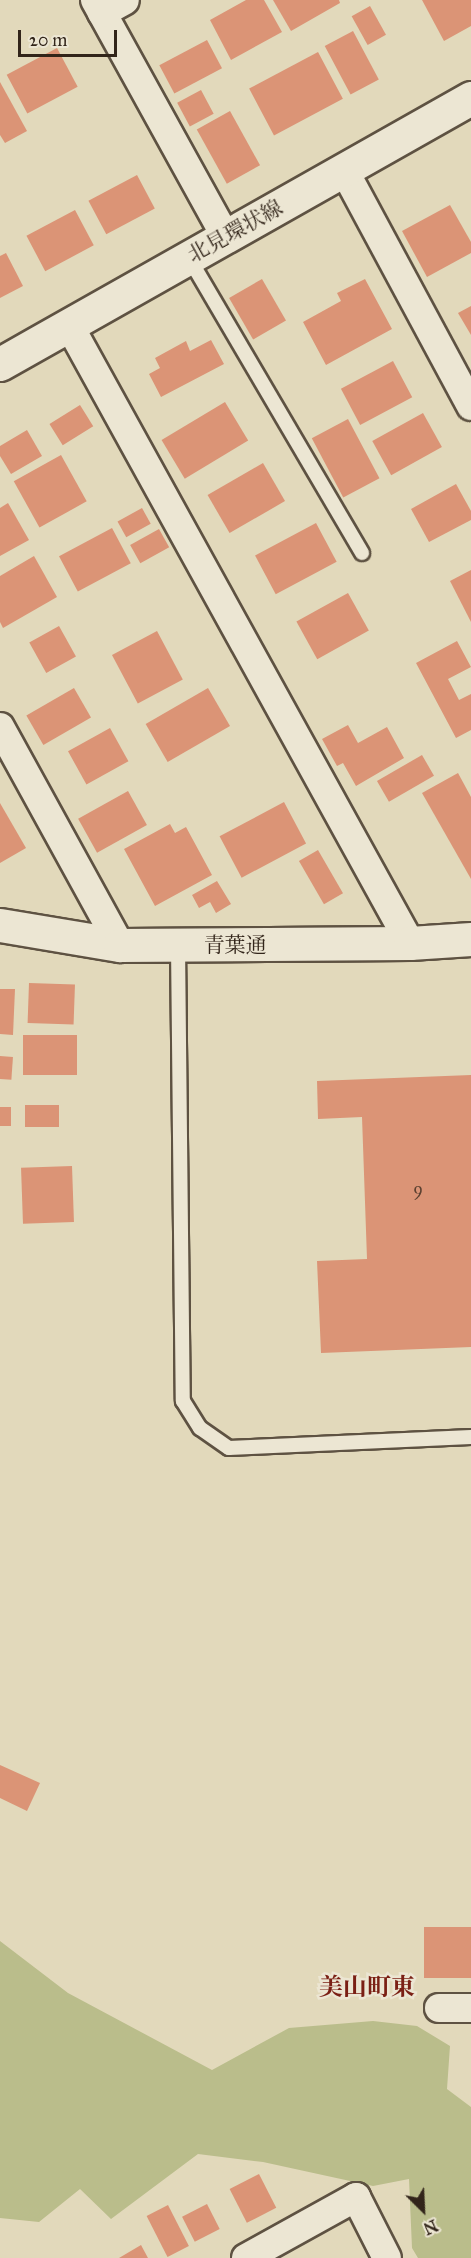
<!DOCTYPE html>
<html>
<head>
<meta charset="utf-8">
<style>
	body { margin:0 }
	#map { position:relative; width:471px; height:2258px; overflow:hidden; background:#e2d9bb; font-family:"IM FELL Great Primer","Noto Serif JP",serif }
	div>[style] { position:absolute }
	.green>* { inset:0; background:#babd8b }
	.building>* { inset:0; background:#db9476; transform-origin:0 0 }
	.roads { filter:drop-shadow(2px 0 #5e5242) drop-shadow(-2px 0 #5e5242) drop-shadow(0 2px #5e5242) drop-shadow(0 -2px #5e5242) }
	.lane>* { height:14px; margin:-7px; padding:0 7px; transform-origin:7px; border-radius:7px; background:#ece6d3 }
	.street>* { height:28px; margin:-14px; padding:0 14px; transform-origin:14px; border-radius:14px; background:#ece6d3 }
	.secondary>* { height:33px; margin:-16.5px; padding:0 16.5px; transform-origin:16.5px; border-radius:16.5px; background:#ece6d3 }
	span { translate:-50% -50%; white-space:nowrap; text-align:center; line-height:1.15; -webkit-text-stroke:5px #ece6d3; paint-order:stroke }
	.number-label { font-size:18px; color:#5c4131 }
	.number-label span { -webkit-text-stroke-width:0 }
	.street-label { font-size:21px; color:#32251a }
	.quarter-label { font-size:24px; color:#7a1f14; font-weight:700 }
	.north { position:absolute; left:393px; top:2180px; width:60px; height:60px; -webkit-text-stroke:4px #ece6d3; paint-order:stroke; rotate:156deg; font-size:16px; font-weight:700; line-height:24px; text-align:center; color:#32251a }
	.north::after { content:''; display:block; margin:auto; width:21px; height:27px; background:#32251a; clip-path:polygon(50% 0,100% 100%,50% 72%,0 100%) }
	.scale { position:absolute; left:18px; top:30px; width:99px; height:27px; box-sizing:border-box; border:3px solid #32251a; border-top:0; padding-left:8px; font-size:18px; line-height:21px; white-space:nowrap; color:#32251a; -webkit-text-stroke:4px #ece6d3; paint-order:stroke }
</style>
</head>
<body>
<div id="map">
	<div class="green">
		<div style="clip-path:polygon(0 1941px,68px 1993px,212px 2070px,289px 2028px,373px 2021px,417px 2026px,450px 2046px,447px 2089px,471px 2107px,471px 2258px,418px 2258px,412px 2248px,409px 2179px,373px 2186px,263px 2162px,198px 2154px,111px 2219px,80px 2189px,39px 2222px,0 2218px)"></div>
	</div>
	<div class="building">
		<div style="clip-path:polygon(246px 0,264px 0,282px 32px,231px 60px,210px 20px)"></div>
		<div style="clip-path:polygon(273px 0,339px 0,340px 3px,291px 31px)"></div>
		<div style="clip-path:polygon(422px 0,471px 0,471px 26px,444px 41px)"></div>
		<div style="left:370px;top:6px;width:33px;height:21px;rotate:61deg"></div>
		<div style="left:353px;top:31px;width:55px;height:32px;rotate:62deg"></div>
		<div style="left:207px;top:40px;width:32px;height:54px;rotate:62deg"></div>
		<div style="left:57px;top:48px;width:44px;height:57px;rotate:62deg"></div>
		<div style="left:318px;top:52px;width:53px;height:78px;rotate:62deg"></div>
		<div style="clip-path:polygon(0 82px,27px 131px,5px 143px,0 135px)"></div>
		<div style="left:201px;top:90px;width:27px;height:27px;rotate:62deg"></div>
		<div style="left:230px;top:111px;width:62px;height:38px;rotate:61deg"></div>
		<div style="left:137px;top:175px;width:38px;height:55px;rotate:62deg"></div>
		<div style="clip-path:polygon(450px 205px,471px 242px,471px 253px,427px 277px,402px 231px)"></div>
		<div style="left:75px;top:210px;width:40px;height:55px;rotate:62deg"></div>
		<div style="clip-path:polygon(6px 253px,23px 286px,0 298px,0 256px)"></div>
		<div style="left:262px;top:279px;width:48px;height:38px;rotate:60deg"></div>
		<div style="clip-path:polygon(365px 279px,392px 329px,326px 365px,303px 322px,341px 301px,337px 293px)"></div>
		<div style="clip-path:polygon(471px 306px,471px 335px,458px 313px)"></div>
		<div style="clip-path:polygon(211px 340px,224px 364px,161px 397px,149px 374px,160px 368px,155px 358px,186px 341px,190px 351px)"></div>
		<div style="left:393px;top:361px;width:41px;height:59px;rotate:62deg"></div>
		<div style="left:225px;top:402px;width:45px;height:74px;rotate:59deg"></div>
		<div style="left:80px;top:405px;width:25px;height:36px;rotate:58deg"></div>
		<div style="left:423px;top:413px;width:39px;height:58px;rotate:61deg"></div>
		<div style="left:348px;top:419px;width:67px;height:41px;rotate:62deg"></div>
		<div style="clip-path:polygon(27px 430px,42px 456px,11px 474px,0 456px,0 446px)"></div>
		<div style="left:61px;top:455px;width:53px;height:54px;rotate:61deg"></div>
		<div style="left:263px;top:463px;width:44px;height:64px;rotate:60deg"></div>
		<div style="clip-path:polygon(456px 484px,471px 511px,471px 520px,429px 542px,411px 509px)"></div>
		<div style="clip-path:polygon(8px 503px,29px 540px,0 556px,0 508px)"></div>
		<div style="left:142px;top:508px;width:18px;height:28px;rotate:61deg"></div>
		<div style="left:316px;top:523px;width:44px;height:69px;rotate:62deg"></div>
		<div style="left:112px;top:528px;width:40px;height:60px;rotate:62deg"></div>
		<div style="left:159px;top:529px;width:21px;height:33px;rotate:61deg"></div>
		<div style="clip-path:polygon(34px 556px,57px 597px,3px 628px,0 622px,0 576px)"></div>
		<div style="clip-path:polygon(471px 570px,471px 622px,450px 581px)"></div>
		<div style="left:348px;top:593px;width:43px;height:59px;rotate:61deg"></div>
		<div style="left:59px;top:626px;width:35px;height:34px;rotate:61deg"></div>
		<div style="left:157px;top:631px;width:55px;height:51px;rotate:62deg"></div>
		<div style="clip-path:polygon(457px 641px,471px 667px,448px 679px,459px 700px,471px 694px,471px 730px,456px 738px,416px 663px)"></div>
		<div style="left:74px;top:688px;width:34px;height:55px;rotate:60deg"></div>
		<div style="left:208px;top:688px;width:44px;height:72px;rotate:60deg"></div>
		<div style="clip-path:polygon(348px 725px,358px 743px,387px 727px,404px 758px,356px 786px,343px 763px,337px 766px,322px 739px)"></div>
		<div style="left:110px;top:728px;width:38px;height:48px;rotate:61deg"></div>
		<div style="left:422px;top:755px;width:24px;height:52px;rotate:60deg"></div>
		<div style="clip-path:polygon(458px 773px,471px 797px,471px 879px,422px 793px)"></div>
		<div style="left:128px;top:791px;width:39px;height:57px;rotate:61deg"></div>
		<div style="left:284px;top:802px;width:47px;height:73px;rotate:62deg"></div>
		<div style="clip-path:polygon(0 803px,26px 848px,0 863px)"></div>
		<div style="clip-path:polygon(170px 824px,175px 833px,186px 827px,212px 875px,155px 906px,124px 849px)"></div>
		<div style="left:318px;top:850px;width:50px;height:22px;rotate:60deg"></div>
		<div style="clip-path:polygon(217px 881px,231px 904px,216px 913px,210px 902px,199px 908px,192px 895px)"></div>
		<div style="left:29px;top:983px;width:46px;height:40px;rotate:2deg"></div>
		<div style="clip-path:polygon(0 989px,15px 989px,13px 1035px,0 1034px)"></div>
		<div style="left:23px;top:1035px;width:54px;height:40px"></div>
		<div style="left:0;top:1056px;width:13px;height:23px;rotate:4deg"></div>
		<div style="clip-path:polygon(471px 1075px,471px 1347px,321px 1353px,317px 1261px,367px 1259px,362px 1117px,318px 1119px,317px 1081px)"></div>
		<div style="left:25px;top:1105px;width:34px;height:22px"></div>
		<div style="left:0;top:1107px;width:11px;height:19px"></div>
		<div style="left:72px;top:1166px;width:56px;height:51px;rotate:88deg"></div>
		<div style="clip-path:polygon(0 1765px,40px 1783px,27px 1811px,0 1798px)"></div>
		<div style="left:471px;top:1927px;width:51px;height:47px;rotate:90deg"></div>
		<div style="left:259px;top:2174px;width:38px;height:33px;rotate:63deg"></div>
		<div style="left:207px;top:2204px;width:28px;height:28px;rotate:63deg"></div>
		<div style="left:168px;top:2205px;width:46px;height:24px;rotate:63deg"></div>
		<div style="clip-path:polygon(141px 2245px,148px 2258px,119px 2258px)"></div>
	</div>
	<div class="roads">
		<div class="lane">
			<div style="left:189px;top:258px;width:342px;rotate:59.6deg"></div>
			<div style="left:178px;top:945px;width:456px;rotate:89.4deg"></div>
			<div style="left:183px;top:1401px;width:32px;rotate:58deg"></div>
			<div style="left:200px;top:1428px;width:35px;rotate:35deg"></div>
			<div style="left:229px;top:1448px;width:242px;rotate:-2.6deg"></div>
		</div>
		<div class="street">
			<div style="left:95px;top:0;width:271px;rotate:61.1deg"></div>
			<div style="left:102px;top:13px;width:26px;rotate:-29deg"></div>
			<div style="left:344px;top:170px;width:268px;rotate:61.7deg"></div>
			<div style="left:69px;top:325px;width:706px;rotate:61.11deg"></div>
			<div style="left:0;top:727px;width:249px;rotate:61.2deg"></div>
			<div style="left:439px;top:2008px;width:32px"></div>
			<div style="left:246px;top:2258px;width:126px;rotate:-29deg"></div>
			<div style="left:356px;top:2197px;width:68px;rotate:63.1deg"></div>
		</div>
		<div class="secondary">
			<div style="left:0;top:364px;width:541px;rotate:-29.46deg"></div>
			<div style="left:0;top:925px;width:122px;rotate:9.5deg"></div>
			<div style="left:120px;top:945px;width:290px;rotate:-0.4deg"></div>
			<div style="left:410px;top:943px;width:61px;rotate:-3.8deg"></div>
		</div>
	</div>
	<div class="number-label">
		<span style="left:418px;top:1189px">9</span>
	</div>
	<div class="street-label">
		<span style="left:235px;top:231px;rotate:-29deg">北見環状線</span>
		<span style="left:235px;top:945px">青葉通</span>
	</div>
	<div class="quarter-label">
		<span style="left:367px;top:1988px">美山町東</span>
	</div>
	<div class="north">N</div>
	<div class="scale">20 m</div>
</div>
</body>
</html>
